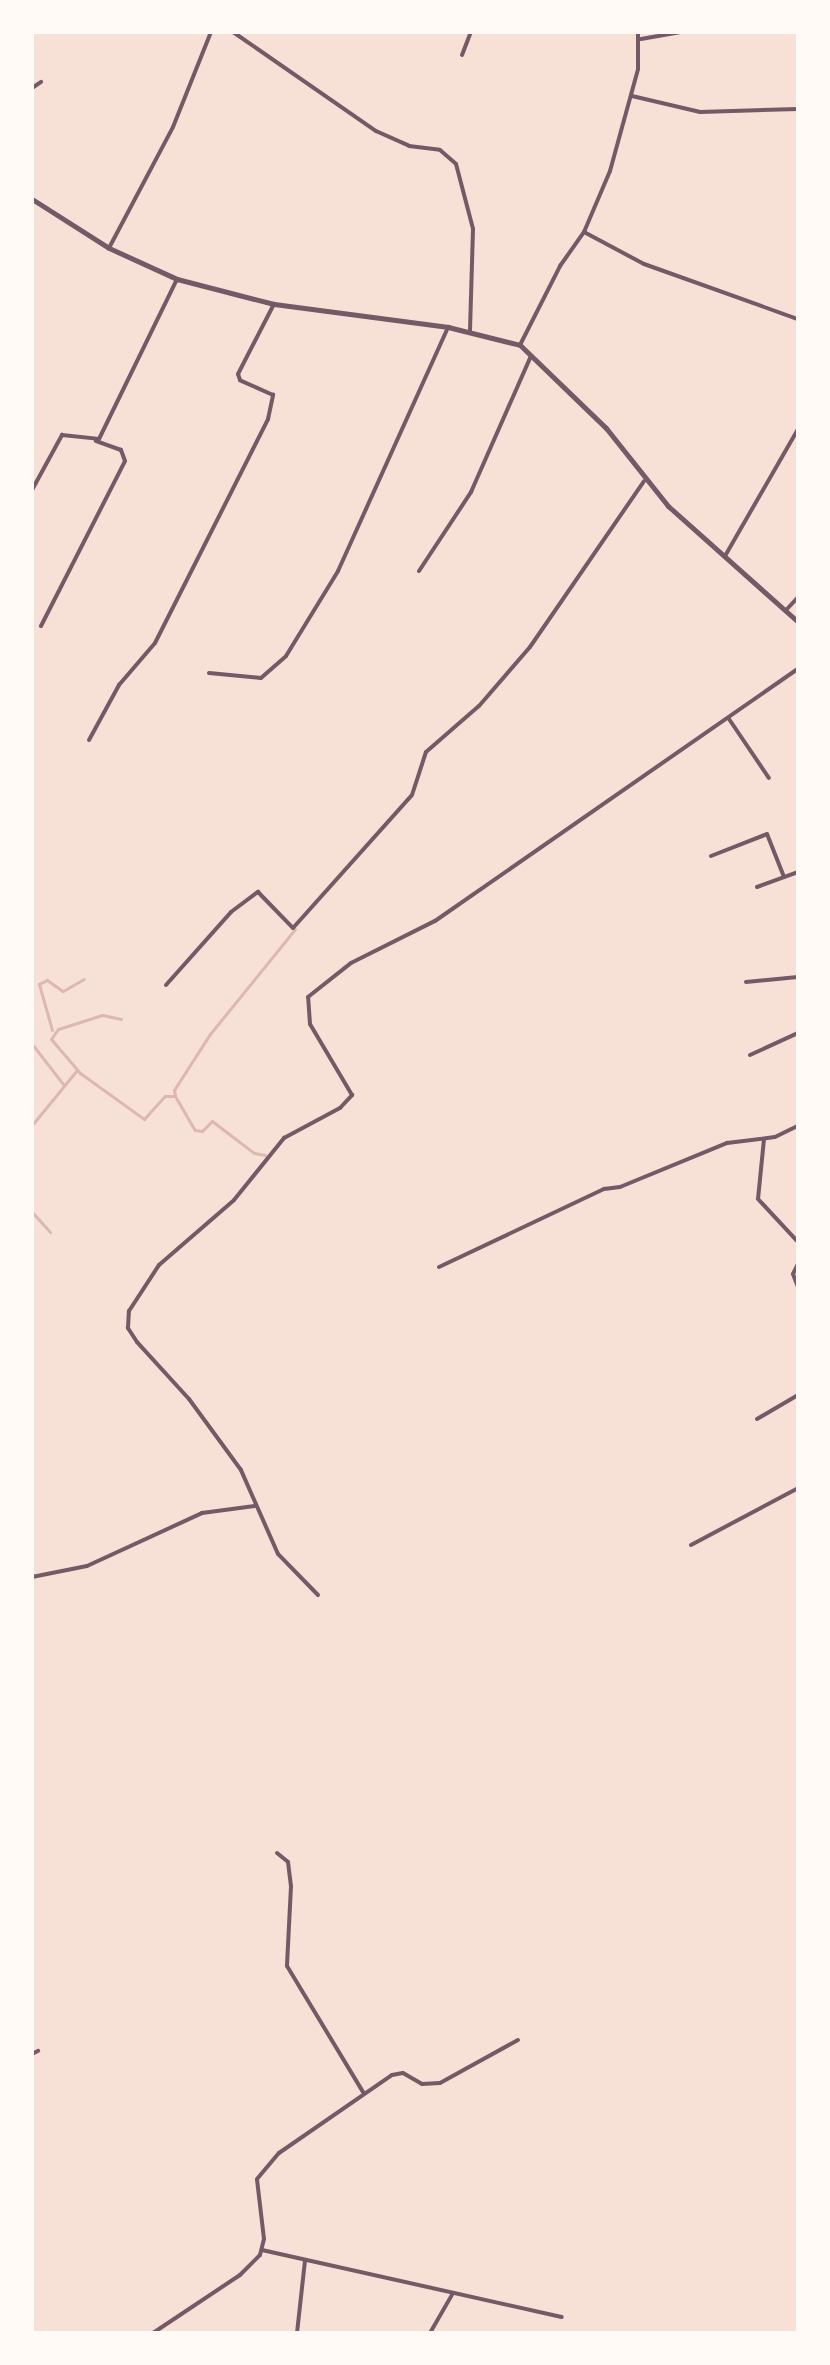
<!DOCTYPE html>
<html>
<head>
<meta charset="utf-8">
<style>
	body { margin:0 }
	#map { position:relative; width:830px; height:2365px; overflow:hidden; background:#f7e1d7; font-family:"Public Sans",sans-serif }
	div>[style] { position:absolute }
	.stream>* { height:3px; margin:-1.5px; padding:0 1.5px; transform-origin:1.5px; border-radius:1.5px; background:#dcb8b0 }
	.minor>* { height:4px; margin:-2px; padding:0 2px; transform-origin:2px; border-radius:2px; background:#755966 }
	.tertiary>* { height:5px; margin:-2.5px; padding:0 2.5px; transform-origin:2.5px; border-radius:2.5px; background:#755966 }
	span { translate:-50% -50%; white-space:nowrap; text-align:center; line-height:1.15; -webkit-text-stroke:8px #fffaf5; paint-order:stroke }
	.frame { position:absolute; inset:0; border:34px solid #fffaf5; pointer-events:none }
</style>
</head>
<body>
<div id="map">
	<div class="stream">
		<div style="left:121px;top:1019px;width:19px;rotate:-168deg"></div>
		<div style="left:102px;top:1015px;width:46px;rotate:162.3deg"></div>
		<div style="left:58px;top:1029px;width:12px;rotate:125deg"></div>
		<div style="left:51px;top:1039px;width:45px;rotate:49.5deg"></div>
		<div style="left:80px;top:1073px;width:79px;rotate:35.7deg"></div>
		<div style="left:144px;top:1119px;width:31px;rotate:-48deg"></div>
		<div style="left:165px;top:1096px;width:10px"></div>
		<div style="left:175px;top:1096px;width:6px;rotate:-99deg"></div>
		<div style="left:174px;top:1090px;width:67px;rotate:-57.3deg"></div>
		<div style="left:210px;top:1034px;width:135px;rotate:-51deg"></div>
		<div style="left:52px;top:1030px;width:48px;rotate:-105.8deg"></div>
		<div style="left:39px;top:984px;width:9px;rotate:-27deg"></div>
		<div style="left:47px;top:980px;width:19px;rotate:35deg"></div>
		<div style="left:63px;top:991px;width:24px;rotate:-30deg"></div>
		<div style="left:32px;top:1044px;width:51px;rotate:52.2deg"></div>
		<div style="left:175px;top:1096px;width:39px;rotate:60deg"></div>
		<div style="left:195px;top:1130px;width:7px;rotate:8deg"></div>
		<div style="left:202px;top:1131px;width:14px;rotate:-45deg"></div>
		<div style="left:212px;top:1121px;width:53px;rotate:37.3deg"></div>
		<div style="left:254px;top:1153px;width:11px;rotate:10deg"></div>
		<div style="left:32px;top:1125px;width:71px;rotate:-50.7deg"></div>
		<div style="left:32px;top:1212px;width:27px;rotate:48deg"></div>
	</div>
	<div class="minor">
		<div style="left:233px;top:32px;width:174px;rotate:34.7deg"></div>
		<div style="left:376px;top:131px;width:36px;rotate:24deg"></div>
		<div style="left:409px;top:146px;width:31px;rotate:7deg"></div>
		<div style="left:440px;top:150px;width:21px;rotate:41deg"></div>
		<div style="left:456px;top:164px;width:67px;rotate:75.3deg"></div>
		<div style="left:473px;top:229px;width:103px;rotate:91.7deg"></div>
		<div style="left:641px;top:39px;width:39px;rotate:-10deg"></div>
		<div style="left:462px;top:55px;width:25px;rotate:-69deg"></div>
		<div style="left:32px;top:88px;width:11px;rotate:-34deg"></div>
		<div style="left:632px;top:96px;width:70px;rotate:13.2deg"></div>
		<div style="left:700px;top:112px;width:98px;rotate:-1.8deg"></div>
		<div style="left:584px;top:232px;width:68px;rotate:28.1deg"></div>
		<div style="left:644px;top:264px;width:164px;rotate:19.7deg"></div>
		<div style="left:109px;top:248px;width:137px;rotate:-62.1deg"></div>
		<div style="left:173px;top:127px;width:102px;rotate:-68.2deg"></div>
		<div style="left:520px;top:345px;width:89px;rotate:-63.1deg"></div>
		<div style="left:560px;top:266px;width:42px;rotate:-54.8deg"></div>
		<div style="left:584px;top:232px;width:66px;rotate:-66.9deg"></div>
		<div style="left:610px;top:171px;width:106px;rotate:-74.6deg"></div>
		<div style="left:638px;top:69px;width:37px;rotate:-90deg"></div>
		<div style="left:32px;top:490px;width:63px;rotate:-61.4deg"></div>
		<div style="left:62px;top:435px;width:37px;rotate:6deg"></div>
		<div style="left:99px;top:439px;width:178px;rotate:-64deg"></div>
		<div style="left:725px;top:556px;width:146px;rotate:-60.1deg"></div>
		<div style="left:419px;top:571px;width:95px;rotate:-56.6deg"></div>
		<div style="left:471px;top:492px;width:149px;rotate:-66.2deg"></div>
		<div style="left:787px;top:609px;width:16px;rotate:-47deg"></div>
		<div style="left:41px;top:626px;width:185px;rotate:-63deg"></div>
		<div style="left:125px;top:461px;width:12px;rotate:-110deg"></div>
		<div style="left:121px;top:450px;width:27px;rotate:-160deg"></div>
		<div style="left:209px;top:673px;width:52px;rotate:5.5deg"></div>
		<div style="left:261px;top:678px;width:33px;rotate:-41deg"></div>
		<div style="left:286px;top:656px;width:100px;rotate:-58.5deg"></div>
		<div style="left:338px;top:571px;width:268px;rotate:-65.7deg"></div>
		<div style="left:729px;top:719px;width:71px;rotate:55.9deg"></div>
		<div style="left:89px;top:740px;width:63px;rotate:-61.4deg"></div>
		<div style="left:119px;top:685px;width:55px;rotate:-49.4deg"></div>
		<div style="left:155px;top:643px;width:251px;rotate:-63.2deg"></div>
		<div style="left:268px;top:419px;width:25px;rotate:-78deg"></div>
		<div style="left:273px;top:395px;width:36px;rotate:-156deg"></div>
		<div style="left:240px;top:380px;width:6px;rotate:-108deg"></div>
		<div style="left:238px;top:374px;width:79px;rotate:-62.8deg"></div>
		<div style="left:711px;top:856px;width:60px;rotate:-21.4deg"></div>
		<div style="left:767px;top:834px;width:46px;rotate:68.4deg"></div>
		<div style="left:757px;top:887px;width:44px;rotate:-20.1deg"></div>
		<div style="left:746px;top:982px;width:52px;rotate:-5.5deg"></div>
		<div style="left:166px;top:985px;width:98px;rotate:-48.3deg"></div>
		<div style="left:231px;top:912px;width:34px;rotate:-37deg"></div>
		<div style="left:258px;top:892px;width:50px;rotate:45.8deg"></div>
		<div style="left:293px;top:928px;width:178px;rotate:-48.2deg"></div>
		<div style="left:412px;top:795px;width:45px;rotate:-72deg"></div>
		<div style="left:426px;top:752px;width:70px;rotate:-41deg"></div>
		<div style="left:479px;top:706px;width:78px;rotate:-49.2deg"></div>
		<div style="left:530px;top:647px;width:201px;rotate:-55.5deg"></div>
		<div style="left:750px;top:1055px;width:53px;rotate:-24.6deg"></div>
		<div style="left:764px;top:1139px;width:60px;rotate:95.7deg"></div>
		<div style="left:758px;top:1199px;width:59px;rotate:47.1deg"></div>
		<div style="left:798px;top:1264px;width:11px;rotate:117deg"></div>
		<div style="left:793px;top:1274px;width:14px;rotate:69deg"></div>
		<div style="left:439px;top:1267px;width:183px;rotate:-25.3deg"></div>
		<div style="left:604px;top:1189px;width:16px;rotate:-7deg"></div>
		<div style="left:620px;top:1187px;width:116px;rotate:-22.4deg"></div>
		<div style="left:727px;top:1143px;width:48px;rotate:-7.1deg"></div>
		<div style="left:775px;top:1137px;width:25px;rotate:-26deg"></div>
		<div style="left:757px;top:1419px;width:48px;rotate:-30.3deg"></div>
		<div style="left:691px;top:1545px;width:121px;rotate:-28deg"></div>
		<div style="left:32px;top:1577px;width:56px;rotate:-11.3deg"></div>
		<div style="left:87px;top:1566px;width:127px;rotate:-24.7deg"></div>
		<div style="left:202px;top:1513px;width:53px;rotate:-7.5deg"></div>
		<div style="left:318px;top:1595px;width:57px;rotate:-134.3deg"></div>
		<div style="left:278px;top:1554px;width:92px;rotate:-113.8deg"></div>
		<div style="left:241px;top:1470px;width:88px;rotate:-126.2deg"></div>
		<div style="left:189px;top:1399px;width:77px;rotate:-132.4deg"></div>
		<div style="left:137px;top:1342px;width:17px;rotate:-123deg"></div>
		<div style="left:128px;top:1328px;width:17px;rotate:-87deg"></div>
		<div style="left:129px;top:1311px;width:55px;rotate:-56.9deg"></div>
		<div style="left:159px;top:1265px;width:99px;rotate:-40.9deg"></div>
		<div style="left:234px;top:1200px;width:80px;rotate:-51.1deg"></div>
		<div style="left:284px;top:1138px;width:64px;rotate:-28.2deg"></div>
		<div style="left:340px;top:1108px;width:18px;rotate:-47deg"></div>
		<div style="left:352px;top:1095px;width:82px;rotate:-120.6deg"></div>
		<div style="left:310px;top:1024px;width:27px;rotate:-94deg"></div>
		<div style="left:308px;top:997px;width:55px;rotate:-38.3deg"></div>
		<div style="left:351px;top:963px;width:94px;rotate:-26.6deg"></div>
		<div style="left:435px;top:921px;width:442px;rotate:-34.8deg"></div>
		<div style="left:277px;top:1853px;width:14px;rotate:39deg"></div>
		<div style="left:288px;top:1862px;width:24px;rotate:83deg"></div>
		<div style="left:291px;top:1886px;width:80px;rotate:92.9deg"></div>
		<div style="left:287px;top:1966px;width:147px;rotate:58.9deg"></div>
		<div style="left:32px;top:2054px;width:7px;rotate:-27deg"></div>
		<div style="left:262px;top:2250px;width:307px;rotate:12.6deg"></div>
		<div style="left:153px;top:2333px;width:105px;rotate:-33.7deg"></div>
		<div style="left:240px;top:2275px;width:28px;rotate:-45deg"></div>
		<div style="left:260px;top:2255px;width:16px;rotate:-76deg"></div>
		<div style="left:264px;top:2239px;width:60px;rotate:-96.7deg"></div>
		<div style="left:257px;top:2179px;width:34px;rotate:-50deg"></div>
		<div style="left:279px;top:2153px;width:137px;rotate:-34.6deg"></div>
		<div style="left:392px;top:2075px;width:11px;rotate:-10deg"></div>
		<div style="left:403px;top:2073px;width:22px;rotate:30deg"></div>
		<div style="left:422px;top:2084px;width:18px;rotate:-3deg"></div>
		<div style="left:440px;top:2083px;width:89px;rotate:-28.9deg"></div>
		<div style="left:297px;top:2333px;width:73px;rotate:-83.7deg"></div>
		<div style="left:430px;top:2333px;width:46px;rotate:-60.1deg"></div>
	</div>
	<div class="tertiary">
		<div style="left:32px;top:199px;width:91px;rotate:32.5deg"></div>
		<div style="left:109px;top:248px;width:75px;rotate:24.5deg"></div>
		<div style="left:177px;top:279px;width:100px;rotate:14.5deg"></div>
		<div style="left:274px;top:304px;width:176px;rotate:7.5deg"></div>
		<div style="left:448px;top:327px;width:74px;rotate:14deg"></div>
		<div style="left:520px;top:345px;width:120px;rotate:44deg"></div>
		<div style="left:606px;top:428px;width:100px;rotate:51.5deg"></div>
		<div style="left:668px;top:506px;width:174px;rotate:41.7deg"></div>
	</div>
	<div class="frame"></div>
</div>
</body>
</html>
